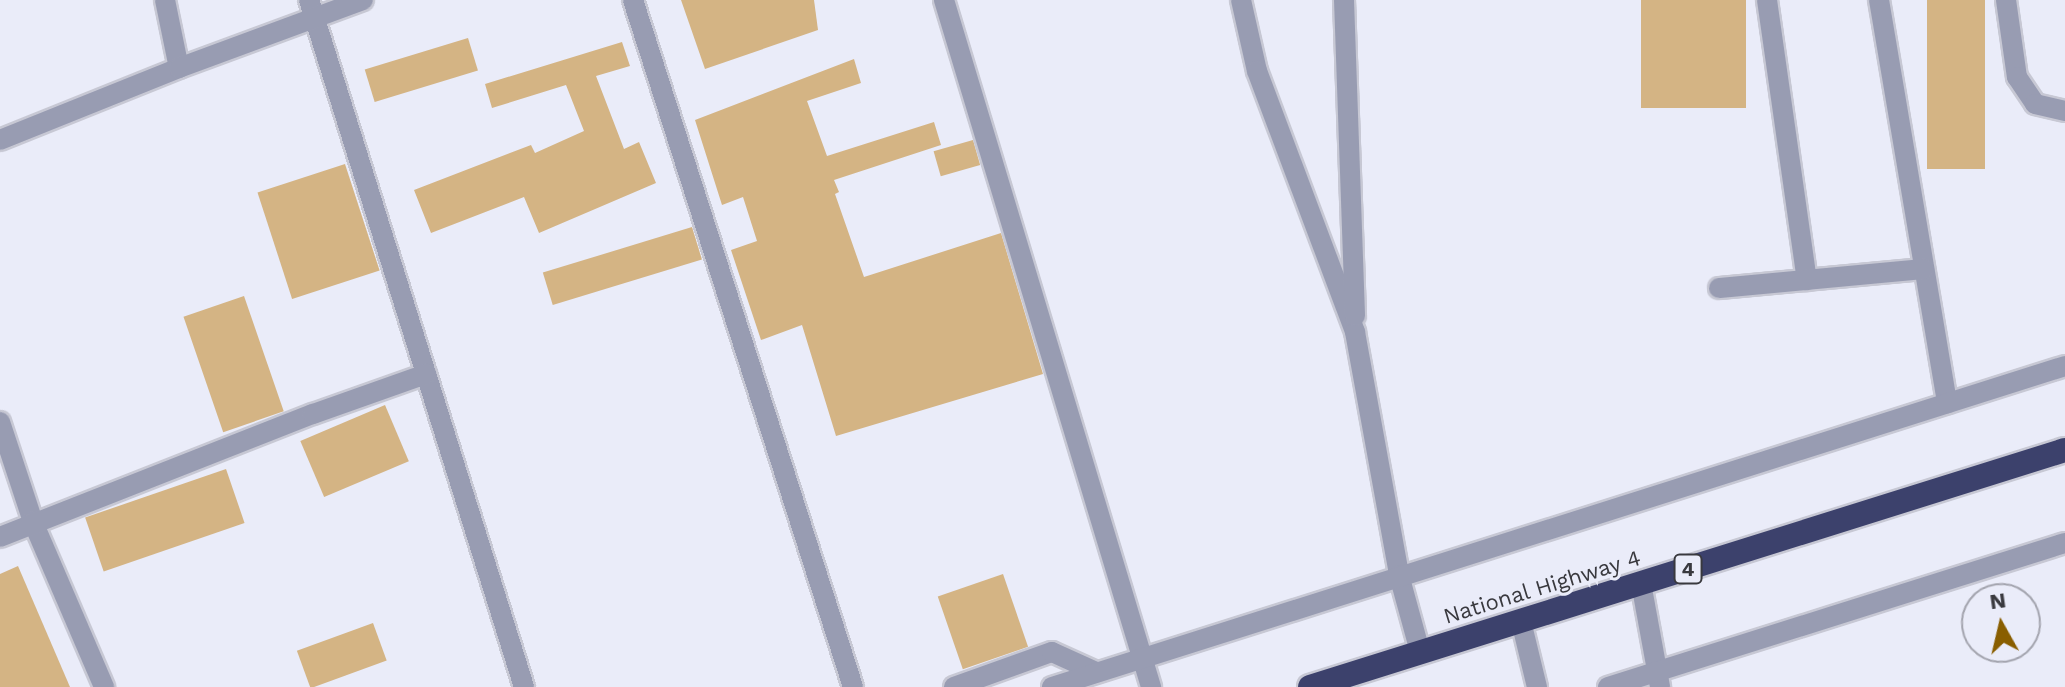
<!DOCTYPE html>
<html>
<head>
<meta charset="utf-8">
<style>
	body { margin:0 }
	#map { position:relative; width:2065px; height:687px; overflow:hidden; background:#eaecf9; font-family:"Work Sans",sans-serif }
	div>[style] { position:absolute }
	.building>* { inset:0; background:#d4b484; transform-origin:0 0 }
	.roads { filter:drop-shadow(2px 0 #c7c8d4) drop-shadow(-2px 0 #c7c8d4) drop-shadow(0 2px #c7c8d4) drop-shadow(0 -2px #c7c8d4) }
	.minor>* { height:20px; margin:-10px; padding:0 10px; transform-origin:10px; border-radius:10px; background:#989cb2 }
	.highway>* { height:24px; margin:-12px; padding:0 12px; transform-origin:12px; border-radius:12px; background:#3c416c }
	span { translate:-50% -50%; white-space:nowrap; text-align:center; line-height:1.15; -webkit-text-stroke:6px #eaecf9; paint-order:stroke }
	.shield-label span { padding:2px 6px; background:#eaecf9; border:2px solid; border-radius:6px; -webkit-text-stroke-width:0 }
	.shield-label { font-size:20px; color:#39393e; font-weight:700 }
	.street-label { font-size:22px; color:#39393e }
	.north { position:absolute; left:1961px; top:583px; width:80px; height:80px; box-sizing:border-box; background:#eaecf9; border:2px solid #a3a4ae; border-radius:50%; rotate:352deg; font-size:22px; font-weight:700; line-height:32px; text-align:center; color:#39393e }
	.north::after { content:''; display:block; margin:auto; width:28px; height:36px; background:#895e00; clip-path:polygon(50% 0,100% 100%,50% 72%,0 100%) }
</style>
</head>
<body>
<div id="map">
	<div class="building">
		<div style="clip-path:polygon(681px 0,814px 0,818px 30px,705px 69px)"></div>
		<div style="left:1641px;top:0;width:105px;height:108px"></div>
		<div style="left:1927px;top:0;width:58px;height:169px"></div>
		<div style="left:468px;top:38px;width:34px;height:108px;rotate:73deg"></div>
		<div style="clip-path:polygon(622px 42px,630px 66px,596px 76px,624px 149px,639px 142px,656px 183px,539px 233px,524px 197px,431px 233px,414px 190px,531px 145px,535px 153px,584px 131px,566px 85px,492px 108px,485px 84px)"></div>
		<div style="clip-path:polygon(854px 59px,861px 83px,807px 101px,827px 156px,934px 122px,941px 145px,834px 180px,839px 192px,835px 194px,864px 277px,1001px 233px,1043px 374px,836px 436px,802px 325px,761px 340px,731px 250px,757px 241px,743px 197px,722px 205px,695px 120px)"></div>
		<div style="left:973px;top:140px;width:26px;height:41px;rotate:74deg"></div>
		<div style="left:345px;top:164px;width:112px;height:92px;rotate:72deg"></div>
		<div style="left:692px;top:227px;width:34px;height:156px;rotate:73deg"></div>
		<div style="left:244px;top:296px;width:122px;height:64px;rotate:71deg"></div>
		<div style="left:385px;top:405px;width:61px;height:92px;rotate:67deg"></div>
		<div style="left:226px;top:469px;width:57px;height:149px;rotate:71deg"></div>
		<div style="clip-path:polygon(18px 566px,70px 687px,0 687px,0 574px)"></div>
		<div style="left:1003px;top:574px;width:77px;height:69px;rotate:71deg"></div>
		<div style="left:373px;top:623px;width:40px;height:81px;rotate:70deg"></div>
	</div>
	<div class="roads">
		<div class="minor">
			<div style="left:165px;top:0;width:69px;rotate:78.4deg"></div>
			<div style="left:309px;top:0;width:720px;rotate:72.62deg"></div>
			<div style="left:633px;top:0;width:721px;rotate:72.24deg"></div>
			<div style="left:944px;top:0;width:718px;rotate:73.23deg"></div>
			<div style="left:1241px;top:0;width:73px;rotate:77.3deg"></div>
			<div style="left:1257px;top:71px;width:279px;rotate:69.4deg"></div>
			<div style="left:1355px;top:332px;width:247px;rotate:79.7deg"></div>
			<div style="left:1399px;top:575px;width:80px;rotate:74.7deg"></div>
			<div style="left:1344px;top:0;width:316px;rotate:88deg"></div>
			<div style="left:1767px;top:0;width:283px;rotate:81.9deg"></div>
			<div style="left:1879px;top:0;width:409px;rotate:80.4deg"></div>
			<div style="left:2006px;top:0;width:78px;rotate:81.9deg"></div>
			<div style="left:2017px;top:77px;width:32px;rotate:56deg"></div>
			<div style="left:2035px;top:104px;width:31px;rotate:13deg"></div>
			<div style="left:0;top:140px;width:193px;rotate:-21.9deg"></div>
			<div style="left:179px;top:68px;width:196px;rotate:-20.3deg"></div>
			<div style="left:1719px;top:288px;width:206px;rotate:-5.3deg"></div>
			<div style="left:0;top:422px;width:105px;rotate:71.7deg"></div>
			<div style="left:33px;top:522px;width:180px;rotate:66.7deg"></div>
			<div style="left:0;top:537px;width:336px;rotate:-21.5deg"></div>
			<div style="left:313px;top:414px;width:120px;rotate:-19.5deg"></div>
			<div style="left:1641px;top:583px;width:106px;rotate:79.6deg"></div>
			<div style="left:1521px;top:621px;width:68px;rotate:76.4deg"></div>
			<div style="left:954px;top:687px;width:104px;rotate:-19.7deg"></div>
			<div style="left:1052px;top:652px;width:48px;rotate:24.4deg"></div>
			<div style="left:1052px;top:687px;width:1063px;rotate:-17.58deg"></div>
			<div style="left:1608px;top:687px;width:479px;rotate:-17.5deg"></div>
		</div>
		<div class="highway">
			<div style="left:1310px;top:687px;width:791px;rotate:-17.43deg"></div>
		</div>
	</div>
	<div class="shield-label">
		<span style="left:1688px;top:569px">4</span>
	</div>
	<div class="street-label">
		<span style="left:1542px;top:587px;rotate:-17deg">National Highway 4</span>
	</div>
	<div class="north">N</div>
</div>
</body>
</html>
